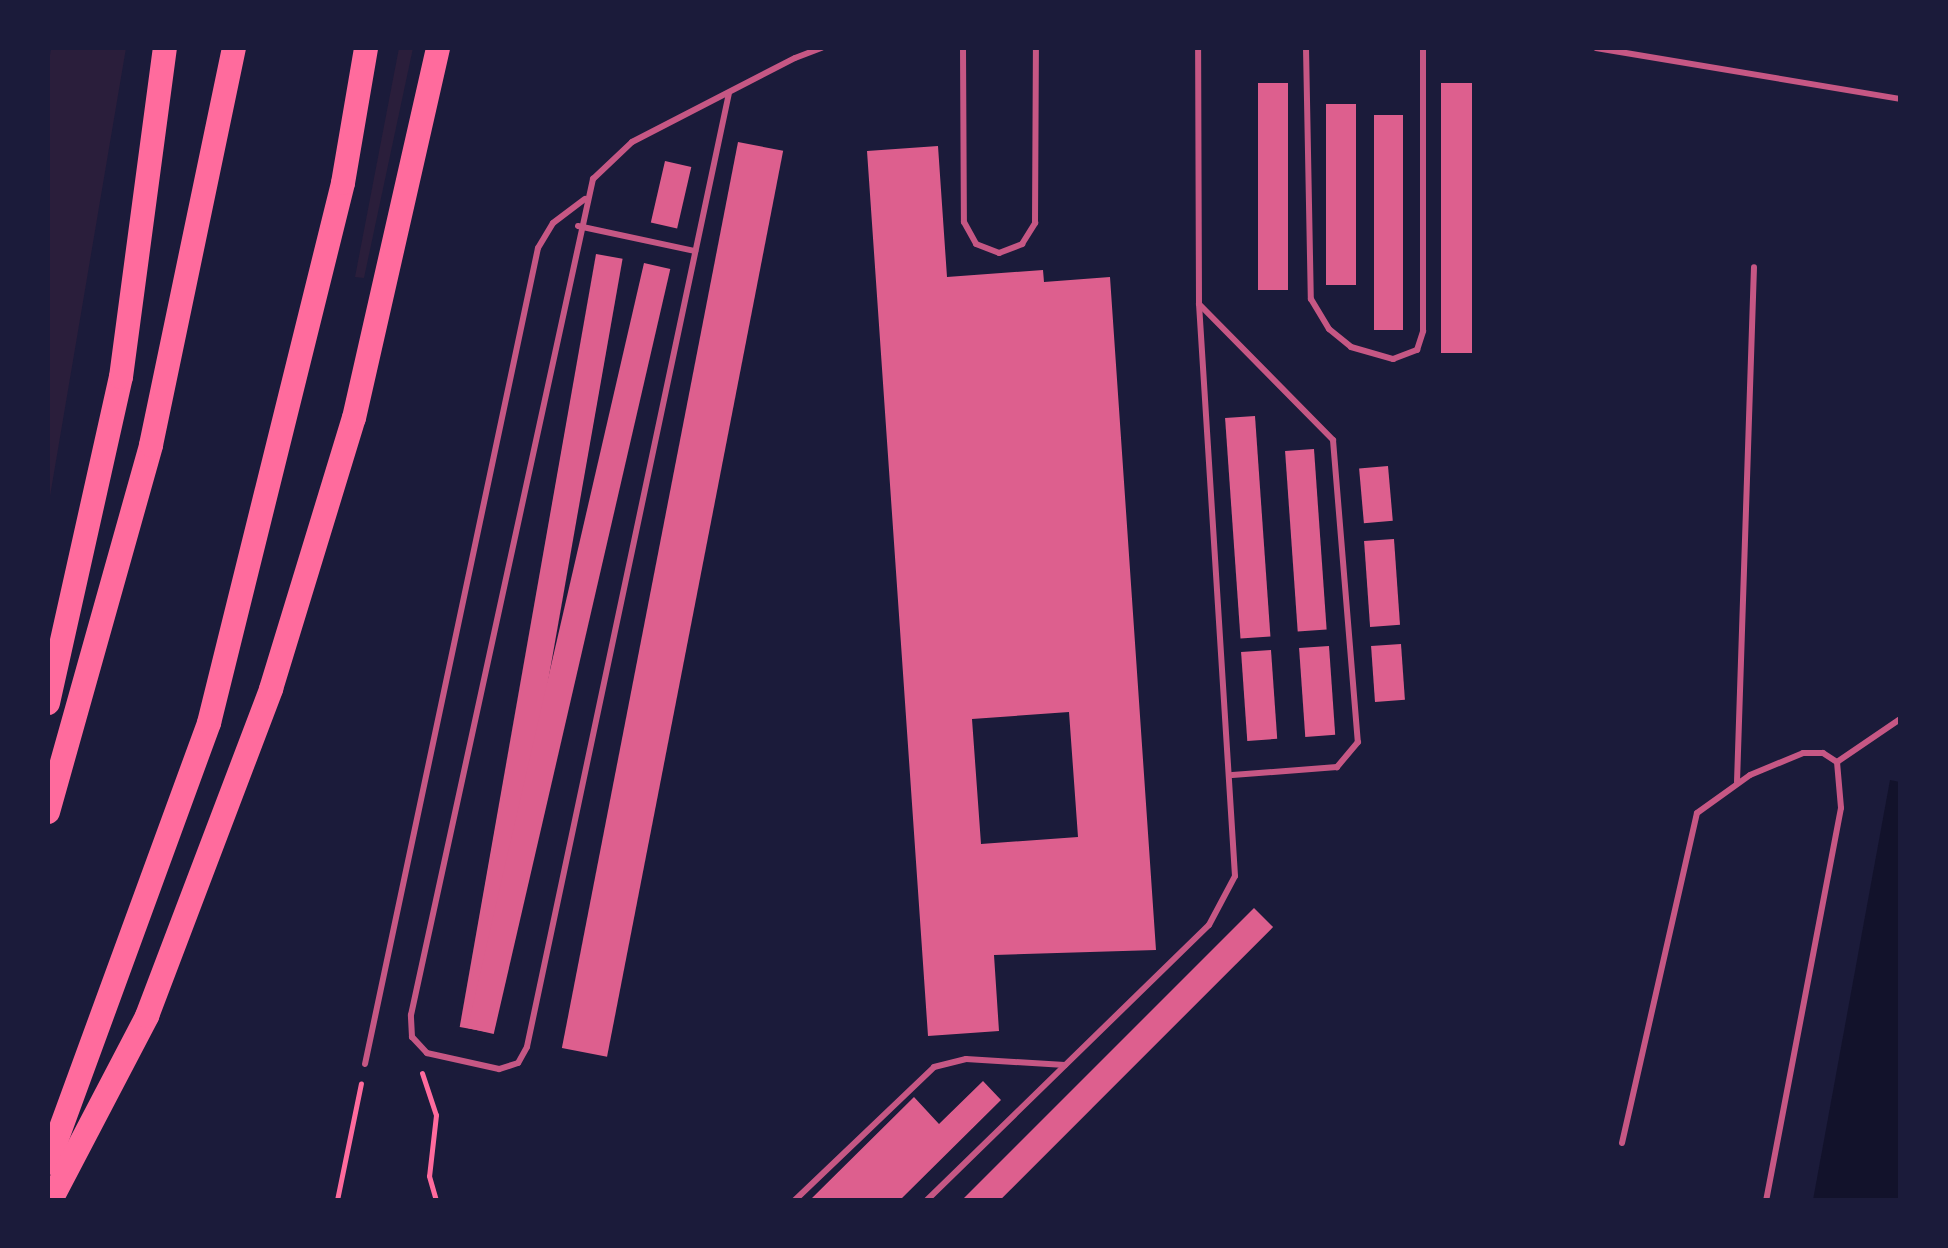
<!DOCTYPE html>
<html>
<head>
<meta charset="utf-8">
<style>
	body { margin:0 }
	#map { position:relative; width:1948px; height:1248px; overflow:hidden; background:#1b1b3a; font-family:Roboto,sans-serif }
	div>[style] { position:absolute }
	.green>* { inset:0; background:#2a1e3b }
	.water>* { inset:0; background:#12122b }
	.building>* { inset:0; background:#dd5f8e; transform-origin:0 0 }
	.path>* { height:5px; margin:-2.5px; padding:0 2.5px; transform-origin:2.5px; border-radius:2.5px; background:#ff6b9d }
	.service>* { height:6px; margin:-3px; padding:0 3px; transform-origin:3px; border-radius:3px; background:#c65784 }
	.motorway>* { height:24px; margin:-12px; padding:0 12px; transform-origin:12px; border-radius:12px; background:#ff6b9d }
	span { translate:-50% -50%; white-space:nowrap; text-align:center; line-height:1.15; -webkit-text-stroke:7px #1b1b3a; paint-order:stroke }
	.frame { position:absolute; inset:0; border:50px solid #1b1b3a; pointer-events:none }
</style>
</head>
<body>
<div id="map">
	<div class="green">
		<div style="clip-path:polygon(51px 48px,126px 48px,48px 508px,48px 69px)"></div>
		<div style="clip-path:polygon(399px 48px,413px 48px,364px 278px,355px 277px)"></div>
	</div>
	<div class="water">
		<div style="clip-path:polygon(1890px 780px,1900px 782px,1900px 1200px,1813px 1200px)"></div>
	</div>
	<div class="building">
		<div style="left:1258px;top:83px;width:30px;height:207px"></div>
		<div style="left:1441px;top:83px;width:31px;height:270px"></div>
		<div style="left:1326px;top:104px;width:30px;height:181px"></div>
		<div style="left:1374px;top:115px;width:29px;height:215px"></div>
		<div style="left:738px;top:142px;width:46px;height:923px;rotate:11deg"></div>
		<div style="clip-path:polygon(evenodd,938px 146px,947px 277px,1043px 270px,1044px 282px,1110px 277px,1156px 950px,994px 955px,999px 1031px,928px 1036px,867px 151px,938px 146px,1069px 712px,1078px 837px,981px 844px,972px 719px,1069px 712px)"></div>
		<div style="left:665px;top:161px;width:27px;height:63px;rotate:13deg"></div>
		<div style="left:596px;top:254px;width:27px;height:785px;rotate:10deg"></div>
		<div style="left:644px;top:263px;width:27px;height:785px;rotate:13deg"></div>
		<div style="left:1255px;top:416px;width:221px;height:30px;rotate:86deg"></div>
		<div style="left:1314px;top:449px;width:181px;height:29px;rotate:86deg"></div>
		<div style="left:1388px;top:466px;width:55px;height:29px;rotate:85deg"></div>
		<div style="left:1394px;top:539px;width:86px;height:30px;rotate:86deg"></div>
		<div style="left:1401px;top:644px;width:56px;height:30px;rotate:86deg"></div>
		<div style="left:1329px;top:646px;width:89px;height:30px;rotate:86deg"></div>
		<div style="left:1271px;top:650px;width:89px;height:30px;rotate:86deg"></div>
		<div style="left:1254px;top:908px;width:27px;height:419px;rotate:45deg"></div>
		<div style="clip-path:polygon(983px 1081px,1001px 1100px,900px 1200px,810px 1200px,914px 1097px,939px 1124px)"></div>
	</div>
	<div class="path">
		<div style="left:422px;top:1073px;width:44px;rotate:71.6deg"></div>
		<div style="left:436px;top:1115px;width:61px;rotate:96.5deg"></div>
		<div style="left:429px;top:1176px;width:25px;rotate:74deg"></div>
		<div style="left:337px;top:1200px;width:119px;rotate:-78.4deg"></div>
	</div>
	<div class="service">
		<div style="left:963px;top:48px;width:174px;rotate:89.7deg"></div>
		<div style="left:964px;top:222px;width:25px;rotate:61deg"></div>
		<div style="left:976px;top:244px;width:25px;rotate:21deg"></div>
		<div style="left:999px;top:253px;width:25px;rotate:-21deg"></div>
		<div style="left:1022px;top:244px;width:25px;rotate:-58deg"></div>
		<div style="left:1035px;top:223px;width:175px;rotate:-89.7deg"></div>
		<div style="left:1306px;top:48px;width:251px;rotate:88.9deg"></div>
		<div style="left:1311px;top:299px;width:35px;rotate:59deg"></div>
		<div style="left:1329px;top:329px;width:28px;rotate:39deg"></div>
		<div style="left:1351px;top:347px;width:44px;rotate:15.9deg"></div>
		<div style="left:1393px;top:359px;width:26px;rotate:-21deg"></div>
		<div style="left:1417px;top:350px;width:20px;rotate:-72deg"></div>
		<div style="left:1423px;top:331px;width:283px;rotate:-90deg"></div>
		<div style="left:1596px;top:48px;width:308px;rotate:9.5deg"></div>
		<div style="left:729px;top:93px;width:975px;rotate:101.96deg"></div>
		<div style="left:527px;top:1047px;width:18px;rotate:119deg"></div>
		<div style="left:518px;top:1063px;width:20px;rotate:162deg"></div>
		<div style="left:499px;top:1069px;width:74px;rotate:-167.5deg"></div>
		<div style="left:427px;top:1053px;width:22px;rotate:-133deg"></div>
		<div style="left:412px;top:1037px;width:22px;rotate:-93deg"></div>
		<div style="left:411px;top:1015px;width:856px;rotate:-77.72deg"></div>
		<div style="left:593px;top:179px;width:54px;rotate:-43.5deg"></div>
		<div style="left:632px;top:142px;width:183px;rotate:-27.3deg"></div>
		<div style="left:795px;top:58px;width:28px;rotate:-21deg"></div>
		<div style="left:578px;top:226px;width:120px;rotate:12.1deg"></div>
		<div style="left:1199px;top:304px;width:191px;rotate:45.4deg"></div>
		<div style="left:1333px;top:440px;width:303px;rotate:85.3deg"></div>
		<div style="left:1358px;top:742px;width:33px;rotate:130deg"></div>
		<div style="left:1337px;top:767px;width:105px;rotate:175.6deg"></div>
		<div style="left:1837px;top:762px;width:76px;rotate:-34.3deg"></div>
		<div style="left:1737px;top:782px;width:515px;rotate:-88.11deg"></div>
		<div style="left:365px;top:1064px;width:834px;rotate:-78.03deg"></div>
		<div style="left:538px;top:248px;width:29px;rotate:-59deg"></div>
		<div style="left:553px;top:223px;width:40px;rotate:-37deg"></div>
		<div style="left:1622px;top:1143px;width:338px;rotate:-77.2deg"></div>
		<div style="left:1697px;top:813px;width:65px;rotate:-35.6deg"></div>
		<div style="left:1750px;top:775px;width:57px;rotate:-22.5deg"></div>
		<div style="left:1803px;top:753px;width:20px"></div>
		<div style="left:1823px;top:753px;width:17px;rotate:33deg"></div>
		<div style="left:1837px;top:762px;width:46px;rotate:85deg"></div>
		<div style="left:1841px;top:808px;width:399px;rotate:100.8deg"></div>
		<div style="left:795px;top:1200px;width:192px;rotate:-43.7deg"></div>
		<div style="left:934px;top:1067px;width:33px;rotate:-14deg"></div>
		<div style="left:966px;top:1059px;width:99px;rotate:3.5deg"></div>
		<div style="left:927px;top:1200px;width:394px;rotate:-44.3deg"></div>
		<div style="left:1209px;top:925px;width:55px;rotate:-62deg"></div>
		<div style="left:1235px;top:876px;width:573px;rotate:-93.6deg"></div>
		<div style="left:1199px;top:304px;width:256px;rotate:-90.2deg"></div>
	</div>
	<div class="motorway">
		<div style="left:48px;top:703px;width:334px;rotate:-77.4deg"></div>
		<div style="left:121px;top:377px;width:332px;rotate:-82.4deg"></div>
		<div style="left:48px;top:812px;width:381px;rotate:-74.3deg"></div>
		<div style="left:151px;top:445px;width:406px;rotate:-78.2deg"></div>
		<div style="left:48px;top:1163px;width:469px;rotate:-69.9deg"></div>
		<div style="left:209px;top:723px;width:556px;rotate:-76.06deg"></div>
		<div style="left:343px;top:183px;width:137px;rotate:-80.3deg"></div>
		<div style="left:51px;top:1200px;width:208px;rotate:-62.4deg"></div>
		<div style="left:147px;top:1016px;width:350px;rotate:-69.2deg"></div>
		<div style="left:271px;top:689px;width:283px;rotate:-73deg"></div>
		<div style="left:354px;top:418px;width:379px;rotate:-77.2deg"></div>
	</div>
	<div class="frame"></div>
</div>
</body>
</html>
